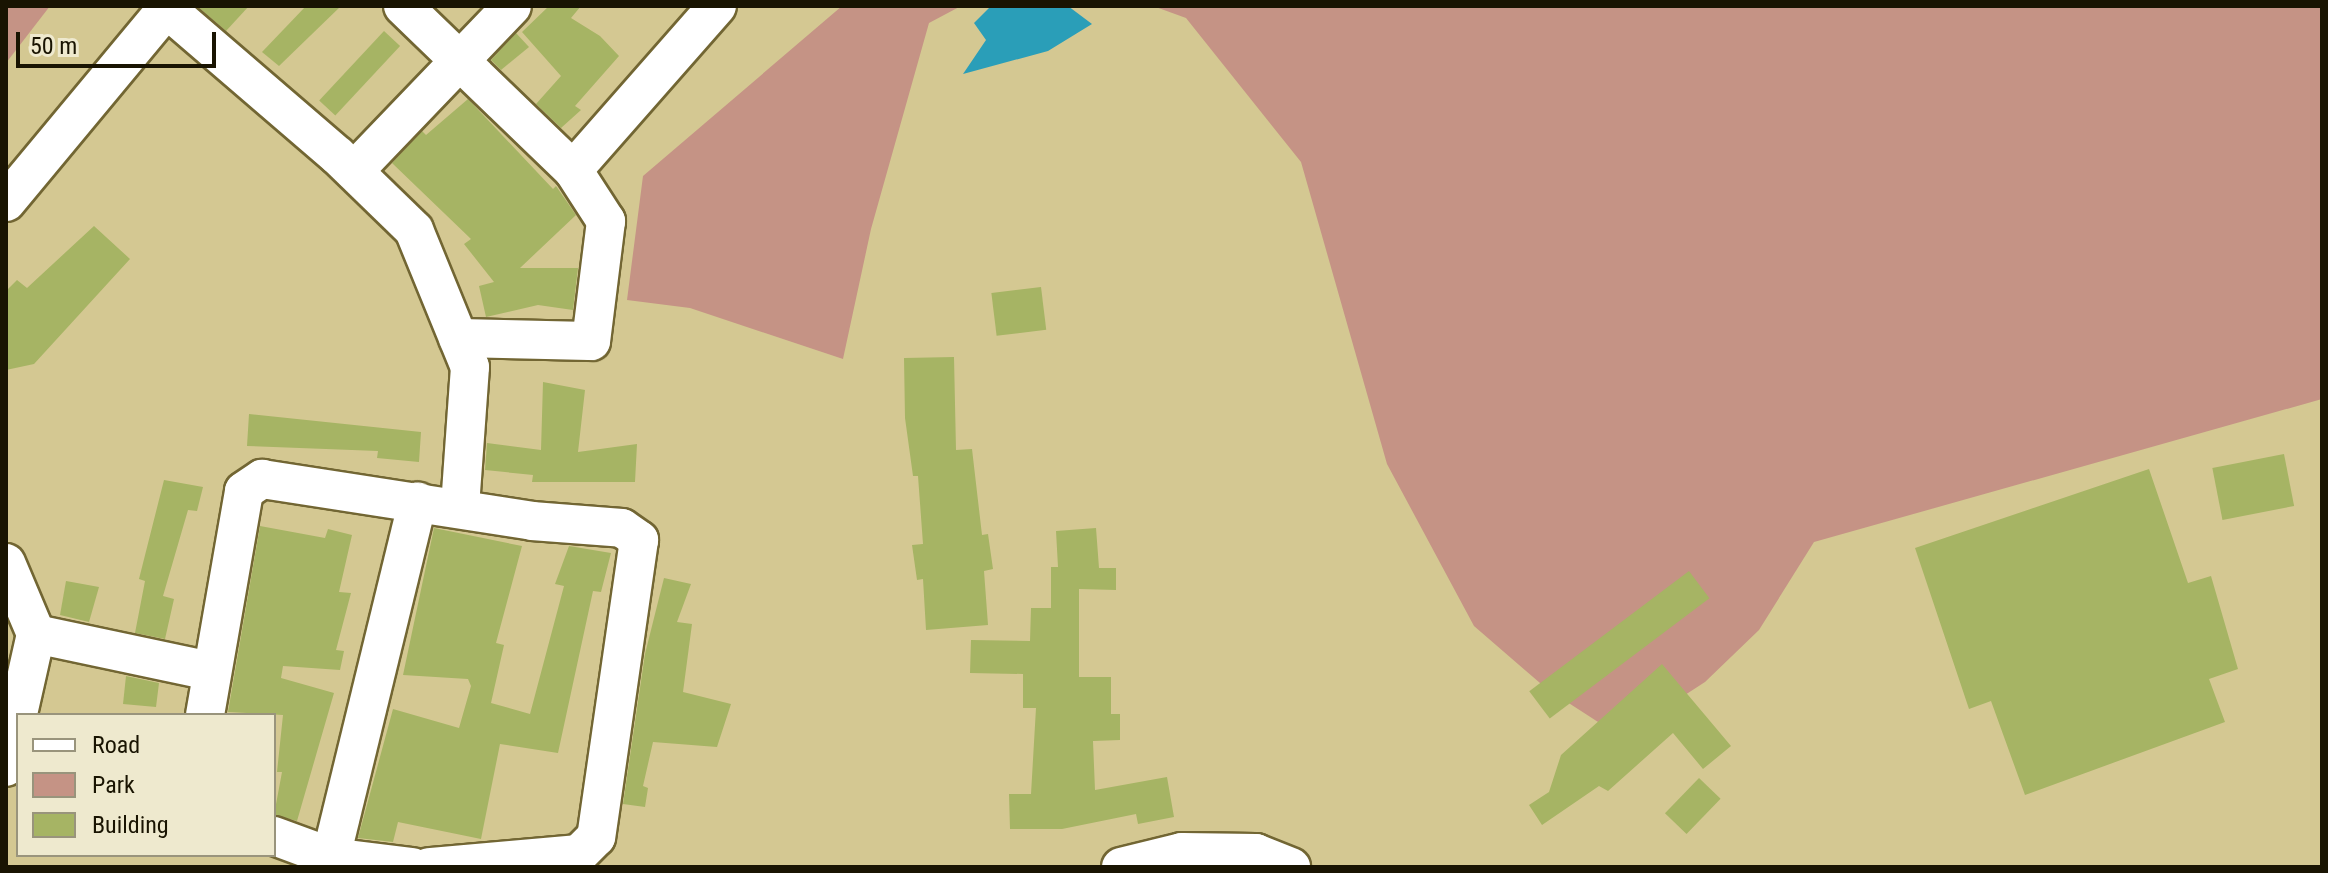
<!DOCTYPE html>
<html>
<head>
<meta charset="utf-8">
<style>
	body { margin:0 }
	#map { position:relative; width:2328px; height:873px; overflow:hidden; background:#d4c892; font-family:"Roboto Condensed",sans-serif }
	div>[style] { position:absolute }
	.green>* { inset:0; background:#c59385 }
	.water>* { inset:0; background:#2a9eb8 }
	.building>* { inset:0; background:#a6b464; transform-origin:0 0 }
	.roads { filter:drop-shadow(2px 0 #726633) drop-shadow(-2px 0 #726633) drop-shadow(0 2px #726633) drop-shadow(0 -2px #726633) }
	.minor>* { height:38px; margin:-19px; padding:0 19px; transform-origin:19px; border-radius:19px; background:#fff }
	span { translate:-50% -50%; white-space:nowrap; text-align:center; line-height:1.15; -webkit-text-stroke:8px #eee9ce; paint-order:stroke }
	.frame { position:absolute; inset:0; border:8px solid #191402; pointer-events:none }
	.legend { position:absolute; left:16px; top:713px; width:260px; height:144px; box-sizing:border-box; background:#eee9ce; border:2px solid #99947c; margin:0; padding:10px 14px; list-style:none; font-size:24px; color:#191402 }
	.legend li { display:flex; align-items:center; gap:16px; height:40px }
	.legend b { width:40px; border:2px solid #99947c }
	.scale { position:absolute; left:16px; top:32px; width:200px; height:36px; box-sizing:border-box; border:4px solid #191402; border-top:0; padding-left:10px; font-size:24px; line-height:28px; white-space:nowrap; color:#191402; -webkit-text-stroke:6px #eee9ce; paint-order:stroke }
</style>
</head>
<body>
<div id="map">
	<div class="green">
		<div style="clip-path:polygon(6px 6px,50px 6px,6px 63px)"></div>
		<div style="clip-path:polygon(842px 6px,961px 6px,929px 23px,871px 229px,843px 359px,690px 308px,627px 300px,643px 176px)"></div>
		<div style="clip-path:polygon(1153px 6px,2322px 6px,2322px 399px,1814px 542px,1759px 630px,1705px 682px,1651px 717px,1612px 731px,1547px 689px,1474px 626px,1387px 464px,1301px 162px,1186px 18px)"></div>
	</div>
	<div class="water">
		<div style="clip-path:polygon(991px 6px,1068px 6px,1092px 24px,1048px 51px,963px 74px,986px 40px,974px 23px)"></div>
	</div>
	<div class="building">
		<div style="clip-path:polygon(197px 6px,249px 6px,226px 31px)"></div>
		<div style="clip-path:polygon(306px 6px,341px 6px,279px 66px,262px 52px)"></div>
		<div style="clip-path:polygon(549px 6px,581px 6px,571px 18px,600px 36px,619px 56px,575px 106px,581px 110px,561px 128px,536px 104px,561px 76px,522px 32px)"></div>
		<div style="left:384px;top:31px;width:22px;height:95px;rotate:43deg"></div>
		<div style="clip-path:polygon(516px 33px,529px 47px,501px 70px,491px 60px)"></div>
		<div style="clip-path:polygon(468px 99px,553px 189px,556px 186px,576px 215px,520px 268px,578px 268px,573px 310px,538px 305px,486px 317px,479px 286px,494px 282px,464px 244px,471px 239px,392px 163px,422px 131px,426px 135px)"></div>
		<div style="clip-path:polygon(94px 226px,130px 259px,34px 364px,6px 370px,6px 291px,17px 280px,27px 288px)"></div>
		<div style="left:1041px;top:287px;width:43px;height:50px;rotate:83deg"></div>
		<div style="clip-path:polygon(954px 357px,956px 450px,972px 449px,982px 535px,988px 534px,993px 569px,984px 571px,988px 625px,926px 630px,923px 579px,917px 580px,912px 545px,923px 544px,918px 476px,913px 476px,905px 418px,904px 358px)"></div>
		<div style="clip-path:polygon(543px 382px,585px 390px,578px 452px,637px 444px,635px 482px,532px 482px,533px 475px,485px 470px,487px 443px,541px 450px)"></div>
		<div style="clip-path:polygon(249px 414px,421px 432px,419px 462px,377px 458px,378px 451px,247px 446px)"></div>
		<div style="left:2284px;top:454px;width:53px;height:73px;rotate:79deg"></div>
		<div style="clip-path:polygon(2149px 469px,2188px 583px,2211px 576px,2238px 669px,2209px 679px,2225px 722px,2025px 795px,1991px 701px,1969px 709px,1915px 548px)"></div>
		<div style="clip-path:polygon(164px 480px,203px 487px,197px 511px,188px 510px,163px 596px,174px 599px,165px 639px,135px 633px,145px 581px,139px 579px)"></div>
		<div style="clip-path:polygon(260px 526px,325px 538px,328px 529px,352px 535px,339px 592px,351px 593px,336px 650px,344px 651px,340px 670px,283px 666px,281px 678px,334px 693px,297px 821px,274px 815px,282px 772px,277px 772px,283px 715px,228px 712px)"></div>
		<div style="clip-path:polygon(434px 528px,522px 546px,496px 643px,504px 645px,491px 703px,530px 714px,564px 586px,555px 584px,569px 546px,611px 553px,601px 592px,593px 591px,558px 753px,500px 744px,481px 839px,398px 822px,393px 842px,358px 838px,393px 709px,459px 728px,471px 686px,468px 679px,403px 675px)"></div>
		<div style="clip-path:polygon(1096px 528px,1099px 568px,1116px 568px,1116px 590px,1079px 589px,1079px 677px,1111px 677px,1111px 714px,1120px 714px,1120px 740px,1093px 741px,1095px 790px,1167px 777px,1174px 817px,1138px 824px,1136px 814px,1062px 829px,1010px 829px,1009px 794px,1031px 794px,1036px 708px,1023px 708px,1023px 674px,970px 673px,971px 640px,1030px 641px,1031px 608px,1051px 608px,1051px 567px,1058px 567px,1056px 531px)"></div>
		<div style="left:1689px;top:571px;width:34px;height:200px;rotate:53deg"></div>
		<div style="clip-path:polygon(664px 578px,691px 584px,677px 622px,692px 624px,683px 692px,731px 704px,717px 747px,653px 742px,643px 786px,648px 788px,645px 807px,623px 804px,645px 654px)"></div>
		<div style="clip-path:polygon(66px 581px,99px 587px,89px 622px,60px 615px)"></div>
		<div style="clip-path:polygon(1662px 664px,1731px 746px,1703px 769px,1673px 733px,1608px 791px,1599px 786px,1542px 825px,1529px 805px,1549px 792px,1561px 755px)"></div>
		<div style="clip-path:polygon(126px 676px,159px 683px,156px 707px,123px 704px)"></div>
		<div style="left:1699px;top:778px;width:30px;height:49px;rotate:44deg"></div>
	</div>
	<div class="roads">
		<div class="minor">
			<div style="left:403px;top:6px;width:236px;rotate:44deg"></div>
			<div style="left:573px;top:170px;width:61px;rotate:57.1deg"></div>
			<div style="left:606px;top:221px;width:121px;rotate:97.1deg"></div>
			<div style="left:591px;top:341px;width:133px;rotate:-178.7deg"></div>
			<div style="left:167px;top:9px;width:225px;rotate:40.7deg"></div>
			<div style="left:338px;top:156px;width:106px;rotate:44.2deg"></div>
			<div style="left:414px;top:230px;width:148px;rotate:67.8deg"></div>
			<div style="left:470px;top:367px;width:140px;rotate:94.1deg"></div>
			<div style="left:573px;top:170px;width:218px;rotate:-48.7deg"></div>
			<div style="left:354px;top:171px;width:228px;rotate:-46.2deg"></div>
			<div style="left:6px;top:202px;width:255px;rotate:-50.3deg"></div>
			<div style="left:6px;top:563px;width:77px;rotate:67.1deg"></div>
			<div style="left:36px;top:634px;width:136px;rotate:102.7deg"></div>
			<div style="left:36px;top:634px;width:178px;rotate:12deg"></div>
			<div style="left:205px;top:715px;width:227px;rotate:-80.1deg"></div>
			<div style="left:244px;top:491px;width:22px;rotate:-34deg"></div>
			<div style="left:262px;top:479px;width:273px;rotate:8.8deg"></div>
			<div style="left:532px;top:521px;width:90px;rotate:4.4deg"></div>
			<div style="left:622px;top:528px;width:21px;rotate:35deg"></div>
			<div style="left:639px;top:540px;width:300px;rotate:98.2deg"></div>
			<div style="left:596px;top:837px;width:24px;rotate:135deg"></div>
			<div style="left:579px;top:854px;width:151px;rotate:175deg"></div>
			<div style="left:274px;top:836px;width:61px;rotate:20.2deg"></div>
			<div style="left:331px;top:857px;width:82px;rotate:7deg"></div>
			<div style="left:331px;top:857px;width:366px;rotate:-76.3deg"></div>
			<div style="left:1121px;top:867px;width:63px;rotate:-13.8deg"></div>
			<div style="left:1182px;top:852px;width:74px;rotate:0.8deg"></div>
			<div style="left:1256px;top:853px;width:38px;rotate:22deg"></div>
		</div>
	</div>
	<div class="frame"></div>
	<ul class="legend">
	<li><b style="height:10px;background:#fff"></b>Road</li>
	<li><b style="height:22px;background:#c59385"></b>Park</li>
	<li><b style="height:22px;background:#a6b464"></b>Building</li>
	</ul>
	<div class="scale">50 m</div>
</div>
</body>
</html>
